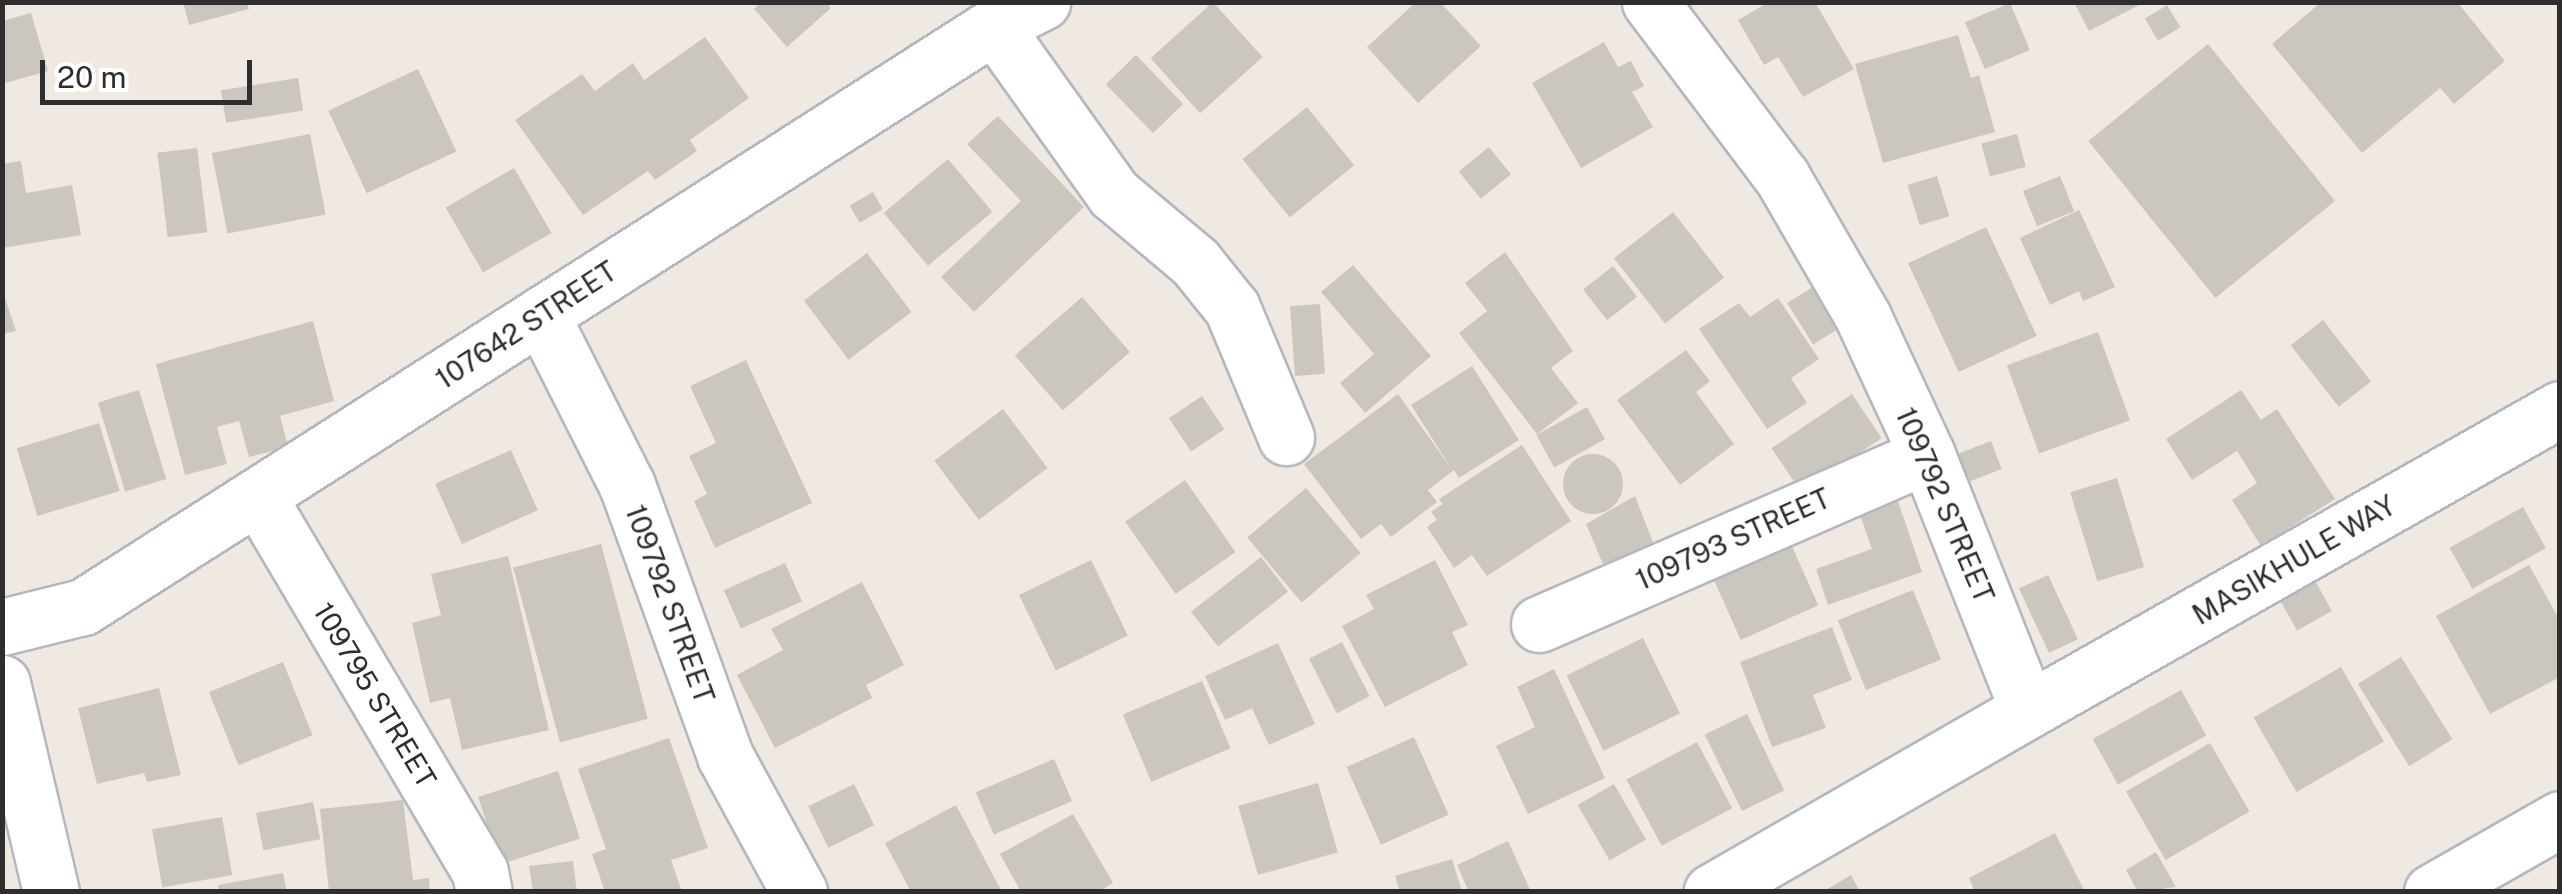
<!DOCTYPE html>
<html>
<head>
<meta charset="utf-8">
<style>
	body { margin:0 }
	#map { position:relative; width:2562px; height:894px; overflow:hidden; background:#efe9e1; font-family:"Public Sans",sans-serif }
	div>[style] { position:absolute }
	.building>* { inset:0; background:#cbc7bf; transform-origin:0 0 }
	.round { border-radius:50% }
	.roads { filter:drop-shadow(2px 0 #b4b7c1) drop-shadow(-2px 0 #b4b7c1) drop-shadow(0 2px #b4b7c1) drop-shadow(0 -2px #b4b7c1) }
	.street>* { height:55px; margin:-27.5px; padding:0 27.5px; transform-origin:27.5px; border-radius:27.5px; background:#fff }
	span { translate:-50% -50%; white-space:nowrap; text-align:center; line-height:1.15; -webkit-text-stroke:8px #fff; paint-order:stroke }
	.street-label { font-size:28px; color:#2e2e2e }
	.frame { position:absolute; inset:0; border:5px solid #2e2e2e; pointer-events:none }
	.scale { position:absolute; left:40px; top:60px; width:212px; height:45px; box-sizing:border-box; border:5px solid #2e2e2e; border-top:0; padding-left:12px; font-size:30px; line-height:35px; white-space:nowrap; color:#2e2e2e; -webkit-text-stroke:8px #fff; paint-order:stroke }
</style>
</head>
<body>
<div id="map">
	<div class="building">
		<div style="clip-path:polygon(183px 2px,247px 2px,249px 9px,189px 25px)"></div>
		<div style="clip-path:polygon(761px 2px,826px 2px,831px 8px,787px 47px,754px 9px)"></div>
		<div style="left:1213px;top:2px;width:74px;height:84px;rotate:48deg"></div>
		<div style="clip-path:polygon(1416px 2px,1440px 2px,1481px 46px,1418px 103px,1367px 47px)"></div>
		<div style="clip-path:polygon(1769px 2px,1815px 2px,1854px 69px,1803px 97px,1778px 57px,1764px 65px,1738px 20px)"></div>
		<div style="clip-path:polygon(2074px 2px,2145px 2px,2089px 31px)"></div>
		<div style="clip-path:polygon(2321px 2px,2457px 2px,2505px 61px,2454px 104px,2440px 88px,2362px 153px,2272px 44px)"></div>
		<div style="left:2010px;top:3px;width:51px;height:49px;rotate:67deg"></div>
		<div style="left:2167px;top:5px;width:26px;height:26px;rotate:59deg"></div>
		<div style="clip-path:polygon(31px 13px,48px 71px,2px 84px,2px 21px)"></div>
		<div style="clip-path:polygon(1958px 35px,1971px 78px,1979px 75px,1995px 132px,1883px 163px,1855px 64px)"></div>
		<div style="clip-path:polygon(705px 37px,749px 98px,690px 140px,697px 151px,655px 180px,648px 171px,583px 215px,515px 120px,582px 74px,595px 91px,633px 63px,644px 80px)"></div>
		<div style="clip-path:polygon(1604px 42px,1618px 67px,1631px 61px,1644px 86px,1632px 92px,1653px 127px,1581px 168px,1532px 83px)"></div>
		<div style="left:2208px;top:44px;width:202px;height:154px;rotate:51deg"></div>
		<div style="left:1136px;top:55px;width:68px;height:42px;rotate:46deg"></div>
		<div style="left:418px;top:69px;width:91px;height:99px;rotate:65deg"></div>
		<div style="left:298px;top:78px;width:33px;height:78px;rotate:81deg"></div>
		<div style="left:1307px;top:107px;width:75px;height:83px;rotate:51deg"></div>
		<div style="clip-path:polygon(998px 116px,1084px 207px,974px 312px,941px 277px,1021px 201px,967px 144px)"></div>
		<div style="left:310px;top:134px;width:82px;height:100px;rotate:79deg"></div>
		<div style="left:2017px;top:134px;width:34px;height:37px;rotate:75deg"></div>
		<div style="left:1489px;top:147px;width:35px;height:39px;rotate:51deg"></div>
		<div style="left:197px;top:148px;width:85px;height:40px;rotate:83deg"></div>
		<div style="left:948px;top:159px;width:69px;height:84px;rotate:50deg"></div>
		<div style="clip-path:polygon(21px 161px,26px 193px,72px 185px,81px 235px,2px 248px,2px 164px)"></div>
		<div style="left:514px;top:168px;width:75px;height:79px;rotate:60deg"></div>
		<div style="left:1937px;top:176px;width:42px;height:31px;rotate:73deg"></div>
		<div style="left:2060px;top:176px;width:38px;height:40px;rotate:68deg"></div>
		<div style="left:873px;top:192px;width:20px;height:27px;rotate:60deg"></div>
		<div style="clip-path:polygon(2079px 210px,2115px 287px,2083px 301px,2079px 291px,2050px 305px,2020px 238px)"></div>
		<div style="left:1673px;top:212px;width:83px;height:75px;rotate:52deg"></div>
		<div style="left:1986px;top:227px;width:120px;height:86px;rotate:65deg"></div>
		<div style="clip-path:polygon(1505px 252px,1573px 351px,1551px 368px,1578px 403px,1537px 434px,1459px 333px,1487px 311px,1465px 283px)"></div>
		<div style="left:867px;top:253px;width:74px;height:79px;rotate:53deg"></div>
		<div style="clip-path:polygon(1353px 265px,1431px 356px,1365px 413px,1340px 383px,1374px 354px,1321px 292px)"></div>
		<div style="left:1613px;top:266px;width:39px;height:38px;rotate:52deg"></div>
		<div style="left:1816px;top:285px;width:49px;height:34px;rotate:58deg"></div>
		<div style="clip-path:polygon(2px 289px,16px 331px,2px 334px)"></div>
		<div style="left:1082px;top:297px;width:73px;height:89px;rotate:49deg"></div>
		<div style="clip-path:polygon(1778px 298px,1819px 359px,1791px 378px,1807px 403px,1767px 429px,1699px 329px,1739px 303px,1750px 317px)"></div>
		<div style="left:1320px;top:304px;width:70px;height:30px;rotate:86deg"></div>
		<div style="left:2323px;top:320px;width:78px;height:41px;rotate:52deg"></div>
		<div style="clip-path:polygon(313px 321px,334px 401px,280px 416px,288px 447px,249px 457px,239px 421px,217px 427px,227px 464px,185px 475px,156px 364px)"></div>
		<div style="left:2098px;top:332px;width:94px;height:97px;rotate:70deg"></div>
		<div style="clip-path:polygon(1686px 350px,1710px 381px,1696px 392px,1734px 444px,1680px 485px,1617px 400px)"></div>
		<div style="clip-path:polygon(746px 360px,812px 503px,715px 548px,694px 501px,707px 494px,689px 456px,716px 443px,690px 386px)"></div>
		<div style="clip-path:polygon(1472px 366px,1519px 440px,1459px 478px,1454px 470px,1428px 490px,1437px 502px,1391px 537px,1381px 524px,1361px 539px,1304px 464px,1398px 394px,1451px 468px,1411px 405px)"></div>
		<div style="left:139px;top:390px;width:93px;height:43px;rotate:73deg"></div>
		<div style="clip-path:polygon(2241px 390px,2261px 420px,2277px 409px,2335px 499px,2261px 546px,2232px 500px,2257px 483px,2237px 451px,2192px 480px,2166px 439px)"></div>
		<div style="left:1852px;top:394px;width:53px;height:97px;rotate:56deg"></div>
		<div style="left:1202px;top:396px;width:40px;height:40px;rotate:56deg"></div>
		<div style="left:1587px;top:407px;width:37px;height:58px;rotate:61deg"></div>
		<div style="left:1003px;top:409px;width:74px;height:86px;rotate:53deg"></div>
		<div style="left:99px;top:423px;width:71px;height:86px;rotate:73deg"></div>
		<div style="left:1991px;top:441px;width:30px;height:36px;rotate:69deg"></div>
		<div style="clip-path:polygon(1522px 445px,1571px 521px,1487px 576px,1472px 555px,1454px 568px,1427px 527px,1437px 520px,1431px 512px,1443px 504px,1439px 499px)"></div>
		<div style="left:511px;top:450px;width:66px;height:83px;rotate:66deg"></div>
		<div class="round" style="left:1563px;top:454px;width:60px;height:60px"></div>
		<div style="left:2117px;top:478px;width:93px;height:49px;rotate:73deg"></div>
		<div style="left:1185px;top:480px;width:88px;height:73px;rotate:55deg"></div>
		<div style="left:1306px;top:488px;width:85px;height:77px;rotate:50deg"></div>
		<div style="clip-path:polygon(1635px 496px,1654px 545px,1603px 564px,1586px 524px)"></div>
		<div style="clip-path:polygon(1898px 501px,1922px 572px,1828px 605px,1816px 569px,1872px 549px,1860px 515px)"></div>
		<div style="left:2523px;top:507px;width:47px;height:84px;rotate:61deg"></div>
		<div style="left:1787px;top:535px;width:77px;height:85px;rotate:66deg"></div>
		<div style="left:601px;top:544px;width:181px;height:91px;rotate:75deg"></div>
		<div style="clip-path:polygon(508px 556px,549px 730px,462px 750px,450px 698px,430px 703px,412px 623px,441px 615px,431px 574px)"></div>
		<div style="left:1261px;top:557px;width:44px;height:89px;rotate:52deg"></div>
		<div style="left:1091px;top:560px;width:84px;height:80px;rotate:64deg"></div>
		<div style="clip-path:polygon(1435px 560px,1468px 625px,1452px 632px,1468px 665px,1385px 707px,1342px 626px,1374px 609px,1366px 595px)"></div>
		<div style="left:785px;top:563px;width:42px;height:67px;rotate:66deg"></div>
		<div style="clip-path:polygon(2529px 565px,2560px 621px,2560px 677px,2490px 714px,2436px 616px)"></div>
		<div style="left:2048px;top:575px;width:71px;height:32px;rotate:65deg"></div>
		<div style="left:2313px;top:577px;width:39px;height:40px;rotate:61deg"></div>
		<div style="clip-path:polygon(862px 582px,904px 665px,866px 685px,872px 698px,775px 748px,737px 675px,783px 650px,771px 629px)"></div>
		<div style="left:1913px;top:590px;width:75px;height:81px;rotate:68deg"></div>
		<div style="clip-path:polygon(1832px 627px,1852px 680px,1813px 695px,1826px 728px,1772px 747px,1740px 662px)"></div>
		<div style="left:1643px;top:638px;width:84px;height:85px;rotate:64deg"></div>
		<div style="left:1342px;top:642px;width:61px;height:37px;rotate:63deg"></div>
		<div style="clip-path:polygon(1278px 643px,1315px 724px,1269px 745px,1252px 708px,1225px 720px,1205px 676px)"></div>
		<div style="left:2401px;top:657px;width:97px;height:51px;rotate:58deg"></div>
		<div style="left:283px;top:662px;width:79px;height:80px;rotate:68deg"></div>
		<div style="left:2341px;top:667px;width:86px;height:101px;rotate:60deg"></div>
		<div style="clip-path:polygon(1554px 669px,1605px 778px,1528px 814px,1496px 746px,1535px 727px,1517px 687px)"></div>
		<div style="left:1202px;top:681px;width:73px;height:86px;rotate:67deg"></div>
		<div style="clip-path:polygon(159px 688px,181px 775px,147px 782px,144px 773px,97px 784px,78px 708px)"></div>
		<div style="left:2181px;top:690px;width:52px;height:101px;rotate:61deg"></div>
		<div style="left:1747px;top:714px;width:85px;height:47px;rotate:64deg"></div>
		<div style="left:1414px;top:737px;width:85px;height:74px;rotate:66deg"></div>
		<div style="clip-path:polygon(669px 738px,708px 848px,671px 860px,682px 892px,605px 892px,592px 854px,606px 849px,578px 769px)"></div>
		<div style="left:1697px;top:742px;width:75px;height:80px;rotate:62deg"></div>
		<div style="left:2210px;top:743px;width:79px;height:97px;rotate:60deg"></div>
		<div style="left:1054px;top:759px;width:46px;height:85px;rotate:67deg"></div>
		<div style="left:558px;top:771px;width:71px;height:84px;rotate:72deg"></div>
		<div style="left:1318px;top:783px;width:72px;height:83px;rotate:74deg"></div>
		<div style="left:854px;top:784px;width:46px;height:51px;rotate:64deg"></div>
		<div style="left:1614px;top:784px;width:64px;height:42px;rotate:60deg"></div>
		<div style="clip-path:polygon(403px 800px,413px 880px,429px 878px,430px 892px,329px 892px,320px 809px)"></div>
		<div style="left:313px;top:802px;width:38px;height:58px;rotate:79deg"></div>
		<div style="clip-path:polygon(956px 805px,1002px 892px,911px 892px,885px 843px)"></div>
		<div style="clip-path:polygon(1073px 814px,1113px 883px,1098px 892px,1021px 892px,1000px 854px)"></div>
		<div style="left:222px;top:817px;width:59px;height:71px;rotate:80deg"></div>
		<div style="clip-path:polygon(2055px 833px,2085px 892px,1975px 892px,1969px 878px)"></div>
		<div style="clip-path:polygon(1508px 841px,1531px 892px,1469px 892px,1457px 865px)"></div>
		<div style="clip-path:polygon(2156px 852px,2176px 887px,2138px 892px,2126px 870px)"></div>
		<div style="clip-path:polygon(1452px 859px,1462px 892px,1400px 892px,1395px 876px)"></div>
		<div style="clip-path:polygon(573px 861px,577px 892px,533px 892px,529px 866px)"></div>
		<div style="clip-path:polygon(283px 873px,287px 892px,219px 892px,218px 885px)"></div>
		<div style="clip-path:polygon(1851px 875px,1860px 892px,1822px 892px)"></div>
	</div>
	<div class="roads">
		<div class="street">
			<div style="left:1650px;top:2px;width:219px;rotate:53deg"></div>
			<div style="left:1782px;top:177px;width:162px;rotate:59.9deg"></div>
			<div style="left:1863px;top:317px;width:152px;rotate:65.1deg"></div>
			<div style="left:1927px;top:455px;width:274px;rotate:68.4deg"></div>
			<div style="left:2028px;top:710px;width:365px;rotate:150.1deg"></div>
			<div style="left:994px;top:26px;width:206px;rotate:54.5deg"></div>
			<div style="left:1114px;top:194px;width:106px;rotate:40deg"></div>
			<div style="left:1195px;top:262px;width:59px;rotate:51.2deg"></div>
			<div style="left:1232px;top:308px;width:140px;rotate:67.3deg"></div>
			<div style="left:541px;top:315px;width:191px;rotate:63.2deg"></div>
			<div style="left:627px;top:485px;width:288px;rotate:70.1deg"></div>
			<div style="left:725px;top:756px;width:155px;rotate:61.4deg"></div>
			<div style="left:260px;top:500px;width:432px;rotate:59.4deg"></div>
			<div style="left:480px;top:872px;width:20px;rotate:79deg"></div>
			<div style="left:1539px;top:624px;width:423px;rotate:-23.5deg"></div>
			<div style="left:2px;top:627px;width:83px;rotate:-13.9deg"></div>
			<div style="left:83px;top:607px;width:1081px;rotate:-32.53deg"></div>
			<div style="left:994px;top:26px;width:54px;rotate:-26.6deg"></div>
			<div style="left:2px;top:683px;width:215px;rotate:76.8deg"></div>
			<div style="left:2028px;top:710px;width:611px;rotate:-29.5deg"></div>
			<div style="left:2432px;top:892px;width:147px;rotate:-29.7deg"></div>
		</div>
	</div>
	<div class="street-label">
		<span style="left:526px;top:325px;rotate:-33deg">107642 STREET</span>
		<span style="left:1945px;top:505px;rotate:67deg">109792 STREET</span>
		<span style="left:1733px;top:539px;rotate:-24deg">109793 STREET</span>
		<span style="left:2294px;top:560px;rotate:-30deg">MASIKHULE WAY</span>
		<span style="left:670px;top:604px;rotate:70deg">109792 STREET</span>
		<span style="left:375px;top:695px;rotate:59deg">109795 STREET</span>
	</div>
	<div class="frame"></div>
	<div class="scale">20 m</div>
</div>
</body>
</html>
